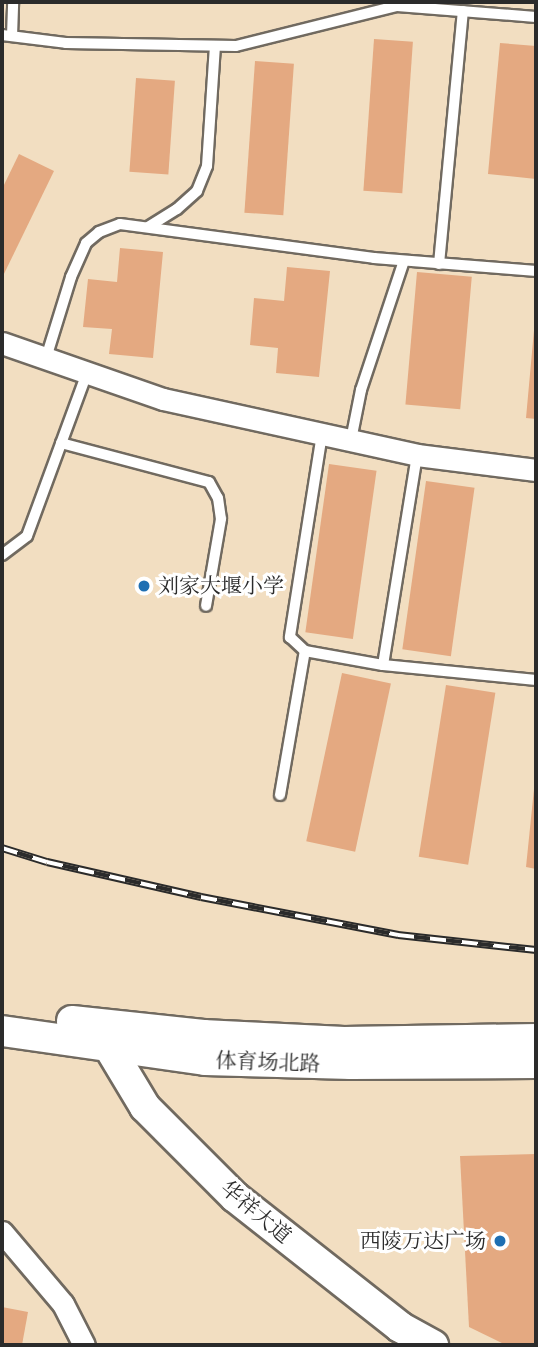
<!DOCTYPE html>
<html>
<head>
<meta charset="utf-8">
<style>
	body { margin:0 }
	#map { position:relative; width:538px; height:1347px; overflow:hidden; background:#f2dec1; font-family:Alegreya,"Noto Serif SC",serif }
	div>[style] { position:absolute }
	.building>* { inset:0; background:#e4a981; transform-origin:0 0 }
	.roads { filter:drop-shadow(2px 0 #716a60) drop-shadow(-2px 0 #716a60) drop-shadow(0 2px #716a60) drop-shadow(0 -2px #716a60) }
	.lane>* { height:10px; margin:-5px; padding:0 5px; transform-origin:5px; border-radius:5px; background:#fff }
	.street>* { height:21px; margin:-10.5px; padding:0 10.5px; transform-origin:10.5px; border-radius:10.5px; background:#fff }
	.secondary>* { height:30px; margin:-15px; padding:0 15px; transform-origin:15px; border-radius:15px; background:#fff }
	.rail>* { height:8px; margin-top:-4px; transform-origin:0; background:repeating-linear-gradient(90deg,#fff 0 16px,#2b2b2b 0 32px); box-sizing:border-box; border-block:2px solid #2b2b2b }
	.dots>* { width:19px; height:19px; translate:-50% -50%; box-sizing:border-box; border:4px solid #fff; border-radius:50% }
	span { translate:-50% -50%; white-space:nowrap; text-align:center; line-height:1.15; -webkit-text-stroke:6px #fff; paint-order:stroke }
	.poi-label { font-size:21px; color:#2b2b2b }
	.left { translate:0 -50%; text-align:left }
	.right { translate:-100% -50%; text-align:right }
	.street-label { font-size:21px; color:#2b2b2b }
	.frame { position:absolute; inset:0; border:4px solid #2b2b2b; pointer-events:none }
</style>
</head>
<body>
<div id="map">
	<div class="building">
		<div style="left:374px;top:39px;width:39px;height:152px;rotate:4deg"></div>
		<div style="clip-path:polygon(500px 43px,536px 46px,536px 179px,488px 174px)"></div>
		<div style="left:255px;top:61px;width:39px;height:152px;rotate:4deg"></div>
		<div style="left:136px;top:78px;width:39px;height:94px;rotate:4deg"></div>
		<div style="clip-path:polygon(19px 154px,54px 171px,2px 278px,2px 189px)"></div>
		<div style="clip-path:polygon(120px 248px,163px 252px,153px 358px,109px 354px,112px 329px,83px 327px,88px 279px,117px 282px)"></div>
		<div style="clip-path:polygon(287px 267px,330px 271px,319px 377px,276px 373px,278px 348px,250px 345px,254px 298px,284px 301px)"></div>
		<div style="left:417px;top:272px;width:55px;height:133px;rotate:5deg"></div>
		<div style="clip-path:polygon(534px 330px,536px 330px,536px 419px,526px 418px)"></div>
		<div style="left:329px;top:464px;width:48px;height:170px;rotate:8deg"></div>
		<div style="left:426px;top:481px;width:49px;height:170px;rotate:8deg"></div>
		<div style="left:342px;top:673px;width:50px;height:172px;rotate:12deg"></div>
		<div style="left:446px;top:685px;width:50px;height:174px;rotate:9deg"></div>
		<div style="clip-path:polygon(534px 789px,536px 789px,536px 869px,526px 867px)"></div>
		<div style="clip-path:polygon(536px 1154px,536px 1345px,506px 1345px,469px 1327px,460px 1156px)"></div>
		<div style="clip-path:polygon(2px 1307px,28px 1312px,22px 1345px,2px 1345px)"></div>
	</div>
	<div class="roads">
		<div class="lane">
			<div style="left:2px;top:35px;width:64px;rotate:7.1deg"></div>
			<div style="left:66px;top:43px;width:170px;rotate:1deg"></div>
			<div style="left:236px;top:46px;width:166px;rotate:-14deg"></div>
			<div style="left:397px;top:6px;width:139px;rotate:4.5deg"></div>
			<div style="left:12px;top:36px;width:34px;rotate:-88deg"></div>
			<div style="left:148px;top:227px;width:34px;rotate:-32deg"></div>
			<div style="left:177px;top:209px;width:27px;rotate:-42deg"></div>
			<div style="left:197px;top:191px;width:27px;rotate:-68deg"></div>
			<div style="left:207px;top:166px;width:120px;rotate:-86.2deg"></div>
			<div style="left:439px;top:264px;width:254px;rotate:-84.6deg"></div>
			<div style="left:46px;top:358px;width:85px;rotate:-72.8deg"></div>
			<div style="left:71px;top:277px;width:37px;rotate:-66deg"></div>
			<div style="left:86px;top:243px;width:17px;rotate:-40deg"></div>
			<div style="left:99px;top:232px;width:22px;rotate:-21deg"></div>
			<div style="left:120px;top:224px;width:256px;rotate:7.6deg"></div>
			<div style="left:374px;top:258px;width:163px;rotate:4.6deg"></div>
			<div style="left:322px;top:434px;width:206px;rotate:99deg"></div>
			<div style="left:290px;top:637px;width:21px;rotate:43deg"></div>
			<div style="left:305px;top:651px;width:79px;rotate:10.2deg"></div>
			<div style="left:383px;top:665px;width:154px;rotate:5.6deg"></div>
			<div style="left:351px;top:440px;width:51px;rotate:-78.7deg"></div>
			<div style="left:361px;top:390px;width:136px;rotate:-71.6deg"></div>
			<div style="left:61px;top:443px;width:153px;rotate:14.8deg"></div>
			<div style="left:209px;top:482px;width:18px;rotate:61deg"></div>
			<div style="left:218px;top:498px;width:21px;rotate:82deg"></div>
			<div style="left:221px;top:519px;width:88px;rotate:99.8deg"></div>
			<div style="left:2px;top:555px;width:31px;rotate:-37deg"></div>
			<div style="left:27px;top:536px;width:174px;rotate:-69.8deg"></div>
			<div style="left:383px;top:665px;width:213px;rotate:-80.8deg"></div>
			<div style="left:280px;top:795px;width:146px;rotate:-80.2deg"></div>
		</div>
		<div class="street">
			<div style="left:2px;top:343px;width:170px;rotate:19.2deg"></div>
			<div style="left:163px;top:399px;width:260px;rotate:12.4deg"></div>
			<div style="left:417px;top:455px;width:120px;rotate:7.2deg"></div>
			<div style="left:2px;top:1232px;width:94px;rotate:49.7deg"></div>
			<div style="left:63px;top:1304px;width:46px;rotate:62.9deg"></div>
		</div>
		<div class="secondary">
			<div style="left:72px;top:1021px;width:132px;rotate:6.1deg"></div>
			<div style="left:203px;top:1035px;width:141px;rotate:2.8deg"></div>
			<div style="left:344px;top:1042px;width:192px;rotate:-0.9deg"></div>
			<div style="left:2px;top:1031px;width:205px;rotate:8.1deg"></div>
			<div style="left:205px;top:1060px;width:146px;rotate:1.6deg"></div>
			<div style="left:351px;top:1064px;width:185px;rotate:-0.3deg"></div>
			<div style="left:109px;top:1047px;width:70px;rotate:59deg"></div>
			<div style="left:145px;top:1107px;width:127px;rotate:45deg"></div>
			<div style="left:235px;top:1197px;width:210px;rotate:38.2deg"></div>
			<div style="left:400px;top:1327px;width:38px;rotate:29deg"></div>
		</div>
	</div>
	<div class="rail">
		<div style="left:2px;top:848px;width:47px;rotate:17.3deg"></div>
		<div style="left:47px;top:862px;width:158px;rotate:12.8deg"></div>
		<div style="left:201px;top:897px;width:201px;rotate:10.9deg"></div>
		<div style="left:398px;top:935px;width:139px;rotate:6.2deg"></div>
	</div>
	<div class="dots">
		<div style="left:144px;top:586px;background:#1f6fb2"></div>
		<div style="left:500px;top:1241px;background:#1f6fb2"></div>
	</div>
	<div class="poi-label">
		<span class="left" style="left:158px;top:586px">刘家大堰小学</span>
		<span class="right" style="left:486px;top:1241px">西陵万达广场</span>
	</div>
	<div class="street-label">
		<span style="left:268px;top:1062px;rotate:2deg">体育场北路</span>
		<span style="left:256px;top:1212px;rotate:40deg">华祥大道</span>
	</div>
	<div class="frame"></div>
</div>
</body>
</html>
